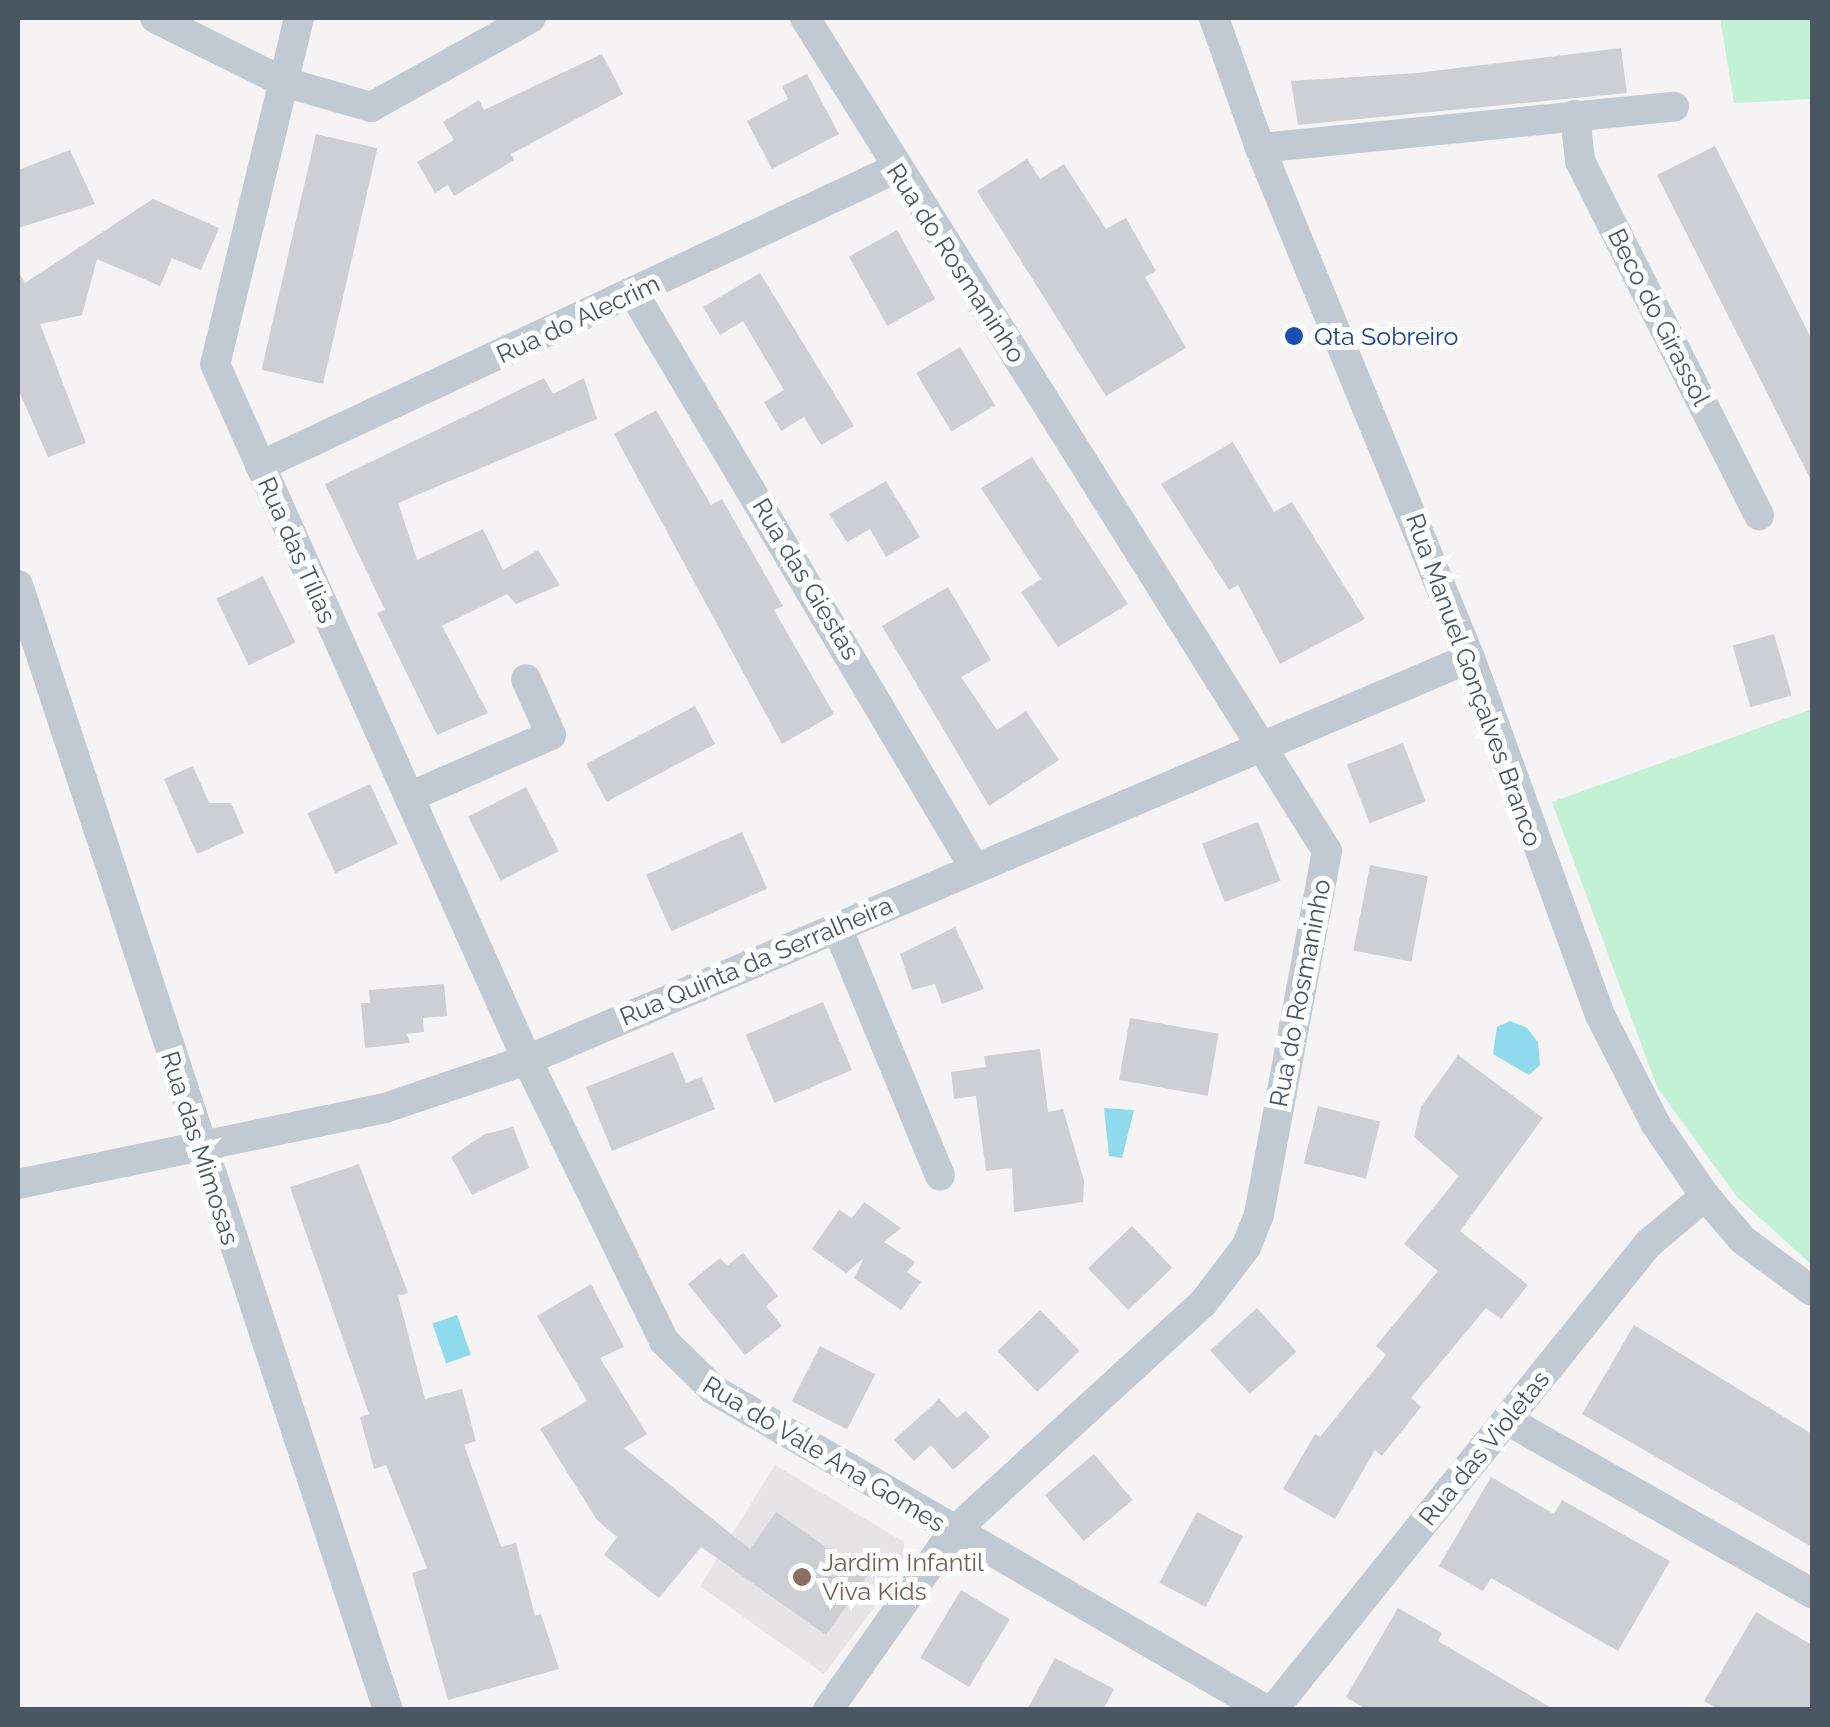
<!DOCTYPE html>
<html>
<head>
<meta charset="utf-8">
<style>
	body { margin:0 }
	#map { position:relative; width:1830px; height:1727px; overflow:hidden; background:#f5f3f3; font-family:Raleway,sans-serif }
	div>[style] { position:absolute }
	.education>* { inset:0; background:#e6e4e5 }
	.green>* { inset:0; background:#c3f1d5 }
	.water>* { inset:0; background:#90daee; transform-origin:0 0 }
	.building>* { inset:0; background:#cdcfd5; transform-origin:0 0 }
	.minor>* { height:30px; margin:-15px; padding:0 15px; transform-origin:15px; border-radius:15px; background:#c1cad2 }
	.dots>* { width:28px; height:28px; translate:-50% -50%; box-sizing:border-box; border:5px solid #fff; border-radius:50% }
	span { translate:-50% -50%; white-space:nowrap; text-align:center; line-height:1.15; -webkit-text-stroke:10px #fff; paint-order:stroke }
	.street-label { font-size:25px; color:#4a5661 }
	.transit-label { font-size:25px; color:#164399 }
	.left { translate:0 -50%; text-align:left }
	.education-label { font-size:25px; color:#785e54 }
	.frame { position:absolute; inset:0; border:20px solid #4a5661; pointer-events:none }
</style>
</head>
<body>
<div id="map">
	<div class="education">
		<div style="clip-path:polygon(775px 1465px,904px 1542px,905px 1567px,824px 1674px,700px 1586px)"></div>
	</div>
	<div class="green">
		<div style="clip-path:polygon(1720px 18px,1812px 18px,1812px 99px,1734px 103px)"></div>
		<div style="clip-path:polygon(1812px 709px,1812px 1265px,1737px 1197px,1657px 1087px,1552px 802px)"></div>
	</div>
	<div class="water">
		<div style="clip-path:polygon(1510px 1021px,1527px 1028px,1538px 1042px,1540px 1065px,1529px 1075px,1493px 1054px,1497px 1027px)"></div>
		<div style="clip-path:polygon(1104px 1108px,1134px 1110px,1122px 1158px,1109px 1156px)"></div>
		<div style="left:457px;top:1315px;width:42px;height:26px;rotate:71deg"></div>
	</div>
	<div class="building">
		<div style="clip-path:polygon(1621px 48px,1627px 93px,1298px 125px,1291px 81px,1417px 73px)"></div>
		<div style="clip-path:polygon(602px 54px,623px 94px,511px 154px,514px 160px,454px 196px,448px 185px,435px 193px,417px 162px,454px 140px,443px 122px,479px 100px,484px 110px)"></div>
		<div style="clip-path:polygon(807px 74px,839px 134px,772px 169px,747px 121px,788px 99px,782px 86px)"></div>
		<div style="left:316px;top:134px;width:63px;height:242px;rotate:13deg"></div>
		<div style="clip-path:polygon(1715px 146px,1812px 340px,1812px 482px,1657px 175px)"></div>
		<div style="clip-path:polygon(70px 150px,95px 204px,18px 228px,18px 170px)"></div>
		<div style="clip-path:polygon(1027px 159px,1040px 179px,1064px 164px,1106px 229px,1126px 218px,1156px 271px,1145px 277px,1186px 348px,1106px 396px,977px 191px)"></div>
		<div style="clip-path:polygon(153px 199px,219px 228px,201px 270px,172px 258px,160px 286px,97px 259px,82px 315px,40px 324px,86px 443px,48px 457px,18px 389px,18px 271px,25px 283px)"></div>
		<div style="left:897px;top:230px;width:79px;height:55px;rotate:61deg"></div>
		<div style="clip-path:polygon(760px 273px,854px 426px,821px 445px,804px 417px,781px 431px,764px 402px,784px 390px,743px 321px,720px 335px,703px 307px)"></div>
		<div style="left:960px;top:347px;width:68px;height:51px;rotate:59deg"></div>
		<div style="clip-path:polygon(544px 378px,553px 394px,584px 378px,597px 419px,398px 503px,417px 560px,483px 529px,503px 570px,538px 550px,560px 585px,516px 604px,507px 594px,442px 626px,488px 713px,437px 735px,377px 613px,385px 610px,325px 484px)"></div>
		<div style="clip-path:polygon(656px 410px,711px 505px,722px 499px,783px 606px,774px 610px,834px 714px,782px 744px,614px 434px)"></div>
		<div style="clip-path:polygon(1233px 442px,1274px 512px,1292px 502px,1365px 619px,1280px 664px,1238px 585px,1229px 590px,1161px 484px)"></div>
		<div style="clip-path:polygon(1032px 457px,1128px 604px,1058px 647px,1021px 592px,1041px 579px,981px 488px)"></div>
		<div style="clip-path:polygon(886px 481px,920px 537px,886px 557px,870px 529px,847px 542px,829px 514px)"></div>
		<div style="left:263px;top:576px;width:74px;height:52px;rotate:64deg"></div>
		<div style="clip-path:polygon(948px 587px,991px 660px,961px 677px,997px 730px,1026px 711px,1059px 760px,989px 806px,882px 626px)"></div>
		<div style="left:1774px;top:634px;width:64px;height:43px;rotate:74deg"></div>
		<div style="left:695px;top:706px;width:43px;height:123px;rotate:62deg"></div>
		<div style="left:1403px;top:743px;width:63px;height:60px;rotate:69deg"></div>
		<div style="clip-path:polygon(193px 766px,209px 803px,231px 803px,244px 833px,197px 854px,164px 779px)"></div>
		<div style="left:370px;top:784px;width:66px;height:69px;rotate:65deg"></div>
		<div style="left:526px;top:787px;width:72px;height:65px;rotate:63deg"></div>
		<div style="left:1258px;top:822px;width:63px;height:60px;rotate:69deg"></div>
		<div style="left:742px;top:832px;width:62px;height:105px;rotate:66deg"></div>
		<div style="left:1370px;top:865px;width:59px;height:87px;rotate:11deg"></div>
		<div style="clip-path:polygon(955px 927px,984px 989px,942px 1004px,935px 984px,912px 990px,900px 954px)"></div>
		<div style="clip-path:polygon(444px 984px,447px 1016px,423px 1018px,424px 1032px,407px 1034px,410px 1043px,365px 1048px,361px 1003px,370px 1003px,369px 990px)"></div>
		<div style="left:823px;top:1002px;width:74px;height:84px;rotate:67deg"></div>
		<div style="left:1130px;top:1018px;width:90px;height:63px;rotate:10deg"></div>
		<div style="clip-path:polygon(1040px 1049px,1048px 1112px,1063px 1109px,1084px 1181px,1083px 1202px,1014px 1212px,1012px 1168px,986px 1171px,976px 1096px,954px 1099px,951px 1072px,986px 1067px,984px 1056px)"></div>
		<div style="clip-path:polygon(673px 1052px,686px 1083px,702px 1077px,715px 1109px,612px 1151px,586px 1087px)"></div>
		<div style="clip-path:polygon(1458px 1055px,1543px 1118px,1460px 1231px,1528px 1285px,1501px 1319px,1486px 1308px,1411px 1398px,1421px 1407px,1382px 1456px,1375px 1450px,1335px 1519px,1283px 1489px,1315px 1434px,1320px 1437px,1386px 1355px,1376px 1346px,1438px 1271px,1404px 1244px,1459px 1176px,1414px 1137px,1421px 1107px)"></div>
		<div style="left:1318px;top:1106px;width:64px;height:59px;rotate:14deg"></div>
		<div style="clip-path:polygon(513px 1127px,529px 1168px,472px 1195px,451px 1157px,485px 1134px)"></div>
		<div style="clip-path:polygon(359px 1164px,408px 1293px,398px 1296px,425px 1399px,462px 1389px,476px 1441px,464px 1445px,501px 1547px,516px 1543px,535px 1616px,541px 1614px,559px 1669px,448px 1700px,412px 1573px,427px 1568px,386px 1465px,374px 1469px,360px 1417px,369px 1414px,290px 1187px)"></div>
		<div style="clip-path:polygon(864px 1202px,901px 1228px,884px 1242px,915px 1262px,907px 1272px,921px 1282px,901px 1310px,854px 1278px,864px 1258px,846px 1273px,812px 1249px,839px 1210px,852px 1218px)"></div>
		<div style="left:1132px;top:1226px;width:58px;height:61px;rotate:46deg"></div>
		<div style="clip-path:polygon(743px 1253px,778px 1296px,766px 1306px,782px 1326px,745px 1355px,688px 1284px,720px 1258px,727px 1266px)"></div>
		<div style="clip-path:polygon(591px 1284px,624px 1347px,600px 1358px,647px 1434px,624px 1448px,750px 1549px,776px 1512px,867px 1576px,826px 1635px,701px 1547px,659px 1598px,604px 1555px,617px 1537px,597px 1520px,540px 1429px,587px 1401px,537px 1316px)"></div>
		<div style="left:1257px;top:1308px;width:59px;height:63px;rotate:48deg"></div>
		<div style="left:1040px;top:1310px;width:57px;height:59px;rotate:46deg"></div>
		<div style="clip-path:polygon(1634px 1325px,1812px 1434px,1812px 1547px,1582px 1414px)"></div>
		<div style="left:820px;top:1346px;width:62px;height:62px;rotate:27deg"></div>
		<div style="clip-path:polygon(939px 1399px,957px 1418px,966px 1411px,990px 1437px,953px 1470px,931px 1445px,914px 1461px,894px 1440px)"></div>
		<div style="left:1094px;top:1454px;width:60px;height:64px;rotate:50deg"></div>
		<div style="clip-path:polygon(1491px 1477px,1554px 1514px,1562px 1500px,1670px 1561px,1618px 1651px,1491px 1578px,1483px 1591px,1439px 1566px)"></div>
		<div style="left:1197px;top:1512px;width:52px;height:80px;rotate:28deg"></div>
		<div style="left:961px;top:1590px;width:57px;height:79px;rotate:31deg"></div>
		<div style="clip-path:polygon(1398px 1608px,1442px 1633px,1438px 1641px,1555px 1710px,1367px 1710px,1346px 1697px)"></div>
		<div style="clip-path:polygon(1756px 1612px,1812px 1645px,1812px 1710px,1719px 1710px,1704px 1701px)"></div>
		<div style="clip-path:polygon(1055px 1658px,1114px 1689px,1103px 1710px,1027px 1710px)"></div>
	</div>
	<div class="minor">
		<div style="left:155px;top:18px;width:144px;rotate:26.4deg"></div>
		<div style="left:284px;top:82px;width:91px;rotate:16deg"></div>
		<div style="left:371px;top:107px;width:183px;rotate:-29.1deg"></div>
		<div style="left:299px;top:18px;width:356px;rotate:103.6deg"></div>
		<div style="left:215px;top:364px;width:763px;rotate:65.85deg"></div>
		<div style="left:527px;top:1060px;width:313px;rotate:64deg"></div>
		<div style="left:664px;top:1341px;width:70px;rotate:44.4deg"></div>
		<div style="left:714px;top:1390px;width:638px;rotate:30.1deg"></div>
		<div style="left:805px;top:18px;width:983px;rotate:57.93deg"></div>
		<div style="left:1327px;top:851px;width:370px;rotate:100.6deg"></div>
		<div style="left:1259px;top:1215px;width:35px;rotate:112deg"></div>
		<div style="left:1246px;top:1247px;width:71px;rotate:127.5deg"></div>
		<div style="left:1203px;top:1303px;width:339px;rotate:137.5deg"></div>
		<div style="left:953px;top:1532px;width:218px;rotate:125.1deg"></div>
		<div style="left:1214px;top:18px;width:138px;rotate:70.5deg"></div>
		<div style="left:1260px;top:148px;width:552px;rotate:67.62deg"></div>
		<div style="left:1470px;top:658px;width:380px;rotate:70deg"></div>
		<div style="left:1600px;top:1015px;width:121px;rotate:63deg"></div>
		<div style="left:1655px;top:1123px;width:88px;rotate:55.6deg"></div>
		<div style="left:1705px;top:1196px;width:58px;rotate:49.2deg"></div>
		<div style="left:1743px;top:1240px;width:86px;rotate:36.5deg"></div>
		<div style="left:1575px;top:115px;width:46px;rotate:83.8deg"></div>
		<div style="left:1580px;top:161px;width:397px;rotate:63.2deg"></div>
		<div style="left:1260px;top:148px;width:416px;rotate:-5.7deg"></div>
		<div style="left:634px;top:294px;width:666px;rotate:59.32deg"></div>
		<div style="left:260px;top:466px;width:701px;rotate:-25.07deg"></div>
		<div style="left:18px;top:585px;width:1184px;rotate:71.79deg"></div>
		<div style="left:409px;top:797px;width:155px;rotate:-23.6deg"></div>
		<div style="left:551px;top:735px;width:61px;rotate:-114.1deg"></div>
		<div style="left:837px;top:927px;width:269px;rotate:67.5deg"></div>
		<div style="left:18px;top:1184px;width:375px;rotate:-11.7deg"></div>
		<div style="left:385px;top:1108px;width:150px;rotate:-18.7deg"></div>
		<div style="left:527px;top:1060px;width:1025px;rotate:-23.09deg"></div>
		<div style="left:1507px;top:1420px;width:351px;rotate:29.6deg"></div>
		<div style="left:1273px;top:1710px;width:598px;rotate:-51.18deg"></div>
		<div style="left:1648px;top:1244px;width:75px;rotate:-40.1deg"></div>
	</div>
	<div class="dots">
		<div style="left:1294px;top:336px;background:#1a4fb4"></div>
		<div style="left:802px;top:1577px;background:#8d6e63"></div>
	</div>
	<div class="street-label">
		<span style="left:956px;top:263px;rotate:57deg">Rua do Rosmaninho</span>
		<span style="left:1659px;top:317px;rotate:63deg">Beco do Girassol</span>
		<span style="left:578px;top:319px;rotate:-25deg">Rua do Alecrim</span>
		<span style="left:297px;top:550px;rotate:66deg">Rua das Tílias</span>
		<span style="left:806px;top:579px;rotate:59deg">Rua das Giestas</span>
		<span style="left:1474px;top:680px;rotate:70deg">Rua Manuel Gonçalves Branco</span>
		<span style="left:756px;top:961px;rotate:-23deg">Rua Quinta da Serralheira</span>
		<span style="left:1300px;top:993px;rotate:-79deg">Rua do Rosmaninho</span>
		<span style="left:200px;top:1148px;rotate:72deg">Rua das Mimosas</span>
		<span style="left:1484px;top:1448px;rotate:-51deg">Rua das Violetas</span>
		<span style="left:824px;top:1454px;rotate:31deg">Rua do Vale Ana Gomes</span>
	</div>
	<div class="transit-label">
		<span class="left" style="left:1314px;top:336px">Qta Sobreiro</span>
	</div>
	<div class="education-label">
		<span class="left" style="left:822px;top:1577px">Jardim Infantil<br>Viva Kids</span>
	</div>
	<div class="frame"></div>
</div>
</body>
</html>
